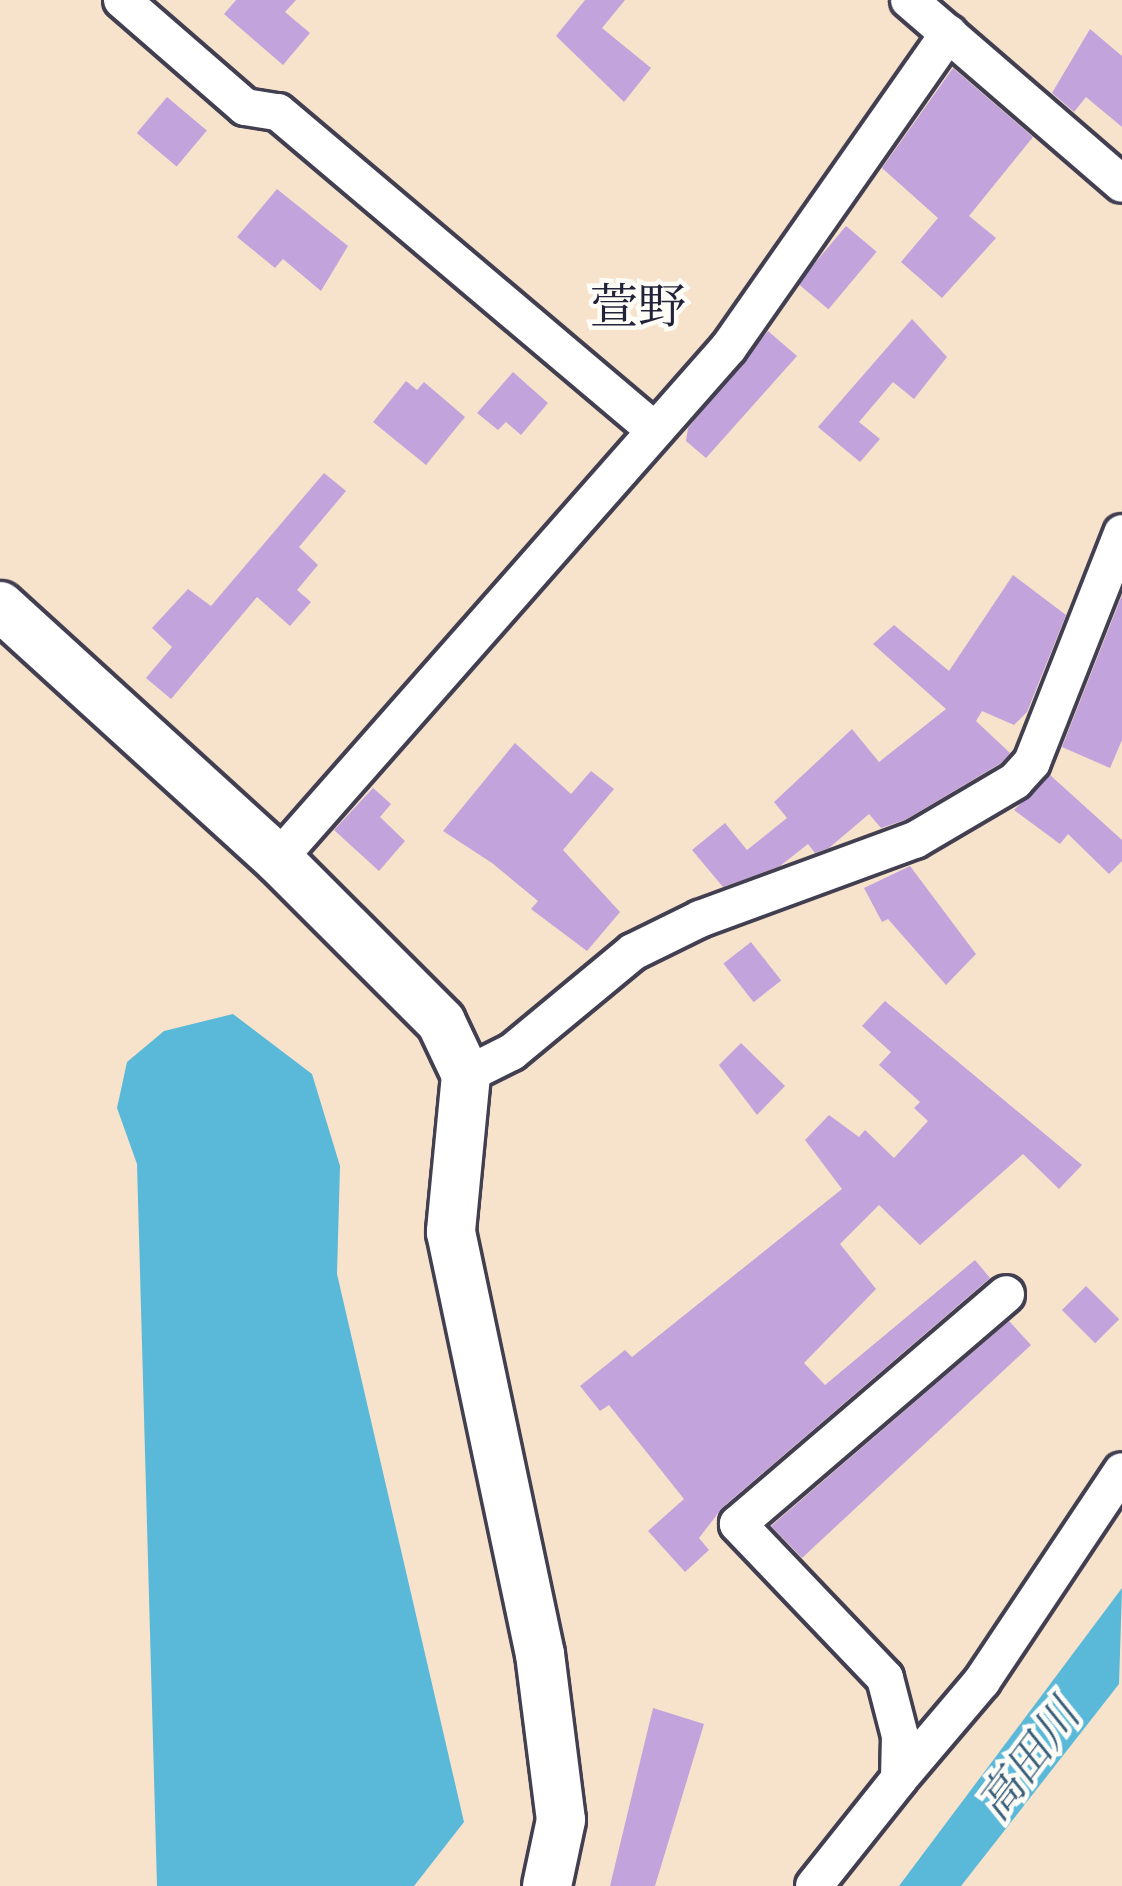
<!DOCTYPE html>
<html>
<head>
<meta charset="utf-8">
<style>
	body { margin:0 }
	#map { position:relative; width:1122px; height:1886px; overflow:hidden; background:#f7e3cc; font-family:"IM FELL Double Pica","Noto Serif JP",serif }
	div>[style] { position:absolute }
	.water>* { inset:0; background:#5ab8d8 }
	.building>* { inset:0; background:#c3a3db; transform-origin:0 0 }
	.roads { filter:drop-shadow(3px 0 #423f51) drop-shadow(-3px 0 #423f51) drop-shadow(0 3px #423f51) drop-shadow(0 -3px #423f51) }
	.street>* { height:36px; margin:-18px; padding:0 18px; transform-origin:18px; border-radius:18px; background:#fff }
	.secondary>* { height:48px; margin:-24px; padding:0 24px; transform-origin:24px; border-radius:24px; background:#fff }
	span { translate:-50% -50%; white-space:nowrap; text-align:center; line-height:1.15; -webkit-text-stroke:9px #fdfcf7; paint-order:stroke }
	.water-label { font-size:45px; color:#385e7a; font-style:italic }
	.quarter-label { font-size:48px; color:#22223b }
</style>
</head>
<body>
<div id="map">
	<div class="water">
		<div style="clip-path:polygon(233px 1014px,312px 1074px,340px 1166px,337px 1274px,464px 1822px,414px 1886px,157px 1886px,137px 1164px,117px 1108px,127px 1062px,164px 1031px)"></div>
		<div style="clip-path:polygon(1122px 1588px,1119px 1684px,961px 1886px,899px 1886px)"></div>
	</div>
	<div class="building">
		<div style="clip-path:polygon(236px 0,296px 0,285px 12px,310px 33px,283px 65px,224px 14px)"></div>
		<div style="clip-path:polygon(585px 0,625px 0,602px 28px,651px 68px,624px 102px,556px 36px)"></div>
		<div style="clip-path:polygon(1090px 29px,1122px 56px,1122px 127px,1086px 97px,1074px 112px,1052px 93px)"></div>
		<div style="clip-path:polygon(953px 68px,1033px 137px,969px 216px,996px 238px,942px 298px,901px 262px,938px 218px,882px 168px)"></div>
		<div style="left:167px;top:97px;width:52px;height:47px;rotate:40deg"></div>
		<div style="clip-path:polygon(277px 189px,348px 246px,321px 291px,283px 259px,275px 268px,237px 237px)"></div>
		<div style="left:846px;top:226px;width:40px;height:75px;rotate:40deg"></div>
		<div style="clip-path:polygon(912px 319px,947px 357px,914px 399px,893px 382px,859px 422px,880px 439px,860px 462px,818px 427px)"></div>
		<div style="clip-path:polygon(768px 331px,797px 356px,706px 458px,686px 441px,688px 428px)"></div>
		<div style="clip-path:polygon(513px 372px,548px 403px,521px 435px,506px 422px,498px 430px,477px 413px)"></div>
		<div style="clip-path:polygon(406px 381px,417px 390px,424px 382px,465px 417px,426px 465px,373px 422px)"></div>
		<div style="clip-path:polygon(324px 473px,346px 491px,299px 547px,318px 565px,297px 590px,311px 602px,290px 626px,257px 597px,171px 699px,146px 678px,172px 647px,152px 628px,188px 589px,211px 606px)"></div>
		<div style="clip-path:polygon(1013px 575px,1066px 615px,1027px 712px,1014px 725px,982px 711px,976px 721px,1010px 753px,1001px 763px,905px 820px,881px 828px,869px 814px,829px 848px,815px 853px,808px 844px,780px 866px,723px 887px,692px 850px,725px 823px,747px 850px,787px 818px,774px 802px,852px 729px,879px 762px,946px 709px,873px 644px,894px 625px,949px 671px)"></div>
		<div style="clip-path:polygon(1122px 595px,1122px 740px,1110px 768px,1062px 747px)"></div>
		<div style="clip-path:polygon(515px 743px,571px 794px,591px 771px,614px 789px,563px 850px,620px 912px,587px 951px,531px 909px,538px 901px,492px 863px,443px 831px)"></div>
		<div style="clip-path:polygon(1050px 775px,1122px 840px,1122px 861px,1109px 874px,1068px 834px,1060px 844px,1014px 810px)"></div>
		<div style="clip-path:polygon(373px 788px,391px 804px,380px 817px,405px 841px,379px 871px,334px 830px)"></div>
		<div style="clip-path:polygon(910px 866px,976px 954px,946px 985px,888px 919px,882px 922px,864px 888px)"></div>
		<div style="left:751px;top:942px;width:49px;height:35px;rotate:52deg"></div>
		<div style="clip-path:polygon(885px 1001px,1082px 1165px,1059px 1189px,1023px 1154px,920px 1245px,879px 1205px,840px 1244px,876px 1289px,804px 1363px,825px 1385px,975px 1260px,990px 1278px,723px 1507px,699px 1538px,709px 1550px,685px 1572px,648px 1531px,684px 1499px,609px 1405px,600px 1411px,580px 1386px,625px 1350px,632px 1357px,842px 1189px,805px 1140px,829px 1115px,859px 1137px,865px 1130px,894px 1158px,928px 1121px,914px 1108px,920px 1102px,879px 1065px,891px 1052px,862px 1026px)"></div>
		<div style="clip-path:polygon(741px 1043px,785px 1086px,757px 1115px,719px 1065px)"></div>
		<div style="left:1086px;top:1286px;width:47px;height:34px;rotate:45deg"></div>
		<div style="clip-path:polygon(1009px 1321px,1031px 1345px,802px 1558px,771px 1526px)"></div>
		<div style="clip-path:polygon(653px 1708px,704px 1724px,655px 1886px,610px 1886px)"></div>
	</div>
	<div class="roads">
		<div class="street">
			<div style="left:122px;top:0;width:163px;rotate:41deg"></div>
			<div style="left:245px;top:107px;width:33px;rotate:9deg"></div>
			<div style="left:278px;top:112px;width:490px;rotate:40.2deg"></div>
			<div style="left:909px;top:0;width:281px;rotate:40.8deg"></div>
			<div style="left:278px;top:859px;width:682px;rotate:-48.62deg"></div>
			<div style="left:729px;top:347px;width:383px;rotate:-55deg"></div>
			<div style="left:466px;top:1075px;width:51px;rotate:-26.6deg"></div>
			<div style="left:512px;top:1052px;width:157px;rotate:-39.6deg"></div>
			<div style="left:633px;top:952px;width:75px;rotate:-26.2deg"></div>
			<div style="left:700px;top:919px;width:229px;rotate:-20.2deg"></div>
			<div style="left:915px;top:840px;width:116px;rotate:-30.5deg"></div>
			<div style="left:1015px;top:781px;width:25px;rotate:-48deg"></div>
			<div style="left:1032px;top:762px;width:246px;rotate:-68.5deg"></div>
			<div style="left:899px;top:1779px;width:128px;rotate:-49.7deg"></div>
			<div style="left:982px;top:1681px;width:252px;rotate:-56.3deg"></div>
			<div style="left:814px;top:1886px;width:137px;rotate:-51.5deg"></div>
			<div style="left:899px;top:1779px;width:43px;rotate:-88.7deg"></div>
			<div style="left:900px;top:1736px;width:60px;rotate:-104.5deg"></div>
			<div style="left:885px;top:1678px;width:213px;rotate:-133.7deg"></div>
			<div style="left:738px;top:1524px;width:353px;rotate:-40.6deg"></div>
		</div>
		<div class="secondary">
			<div style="left:0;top:606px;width:376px;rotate:42.3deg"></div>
			<div style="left:278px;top:859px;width:231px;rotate:45deg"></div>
			<div style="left:441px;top:1022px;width:59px;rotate:64.7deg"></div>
			<div style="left:466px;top:1075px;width:158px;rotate:95.5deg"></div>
			<div style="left:451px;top:1232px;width:431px;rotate:78.1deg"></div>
			<div style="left:540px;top:1654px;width:167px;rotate:82.8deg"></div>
			<div style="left:561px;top:1820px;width:67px;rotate:102deg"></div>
		</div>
	</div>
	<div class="water-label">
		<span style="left:1030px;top:1761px;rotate:-53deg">高田川</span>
	</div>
	<div class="quarter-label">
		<span style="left:638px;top:309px">萱野</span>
	</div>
</div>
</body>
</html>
